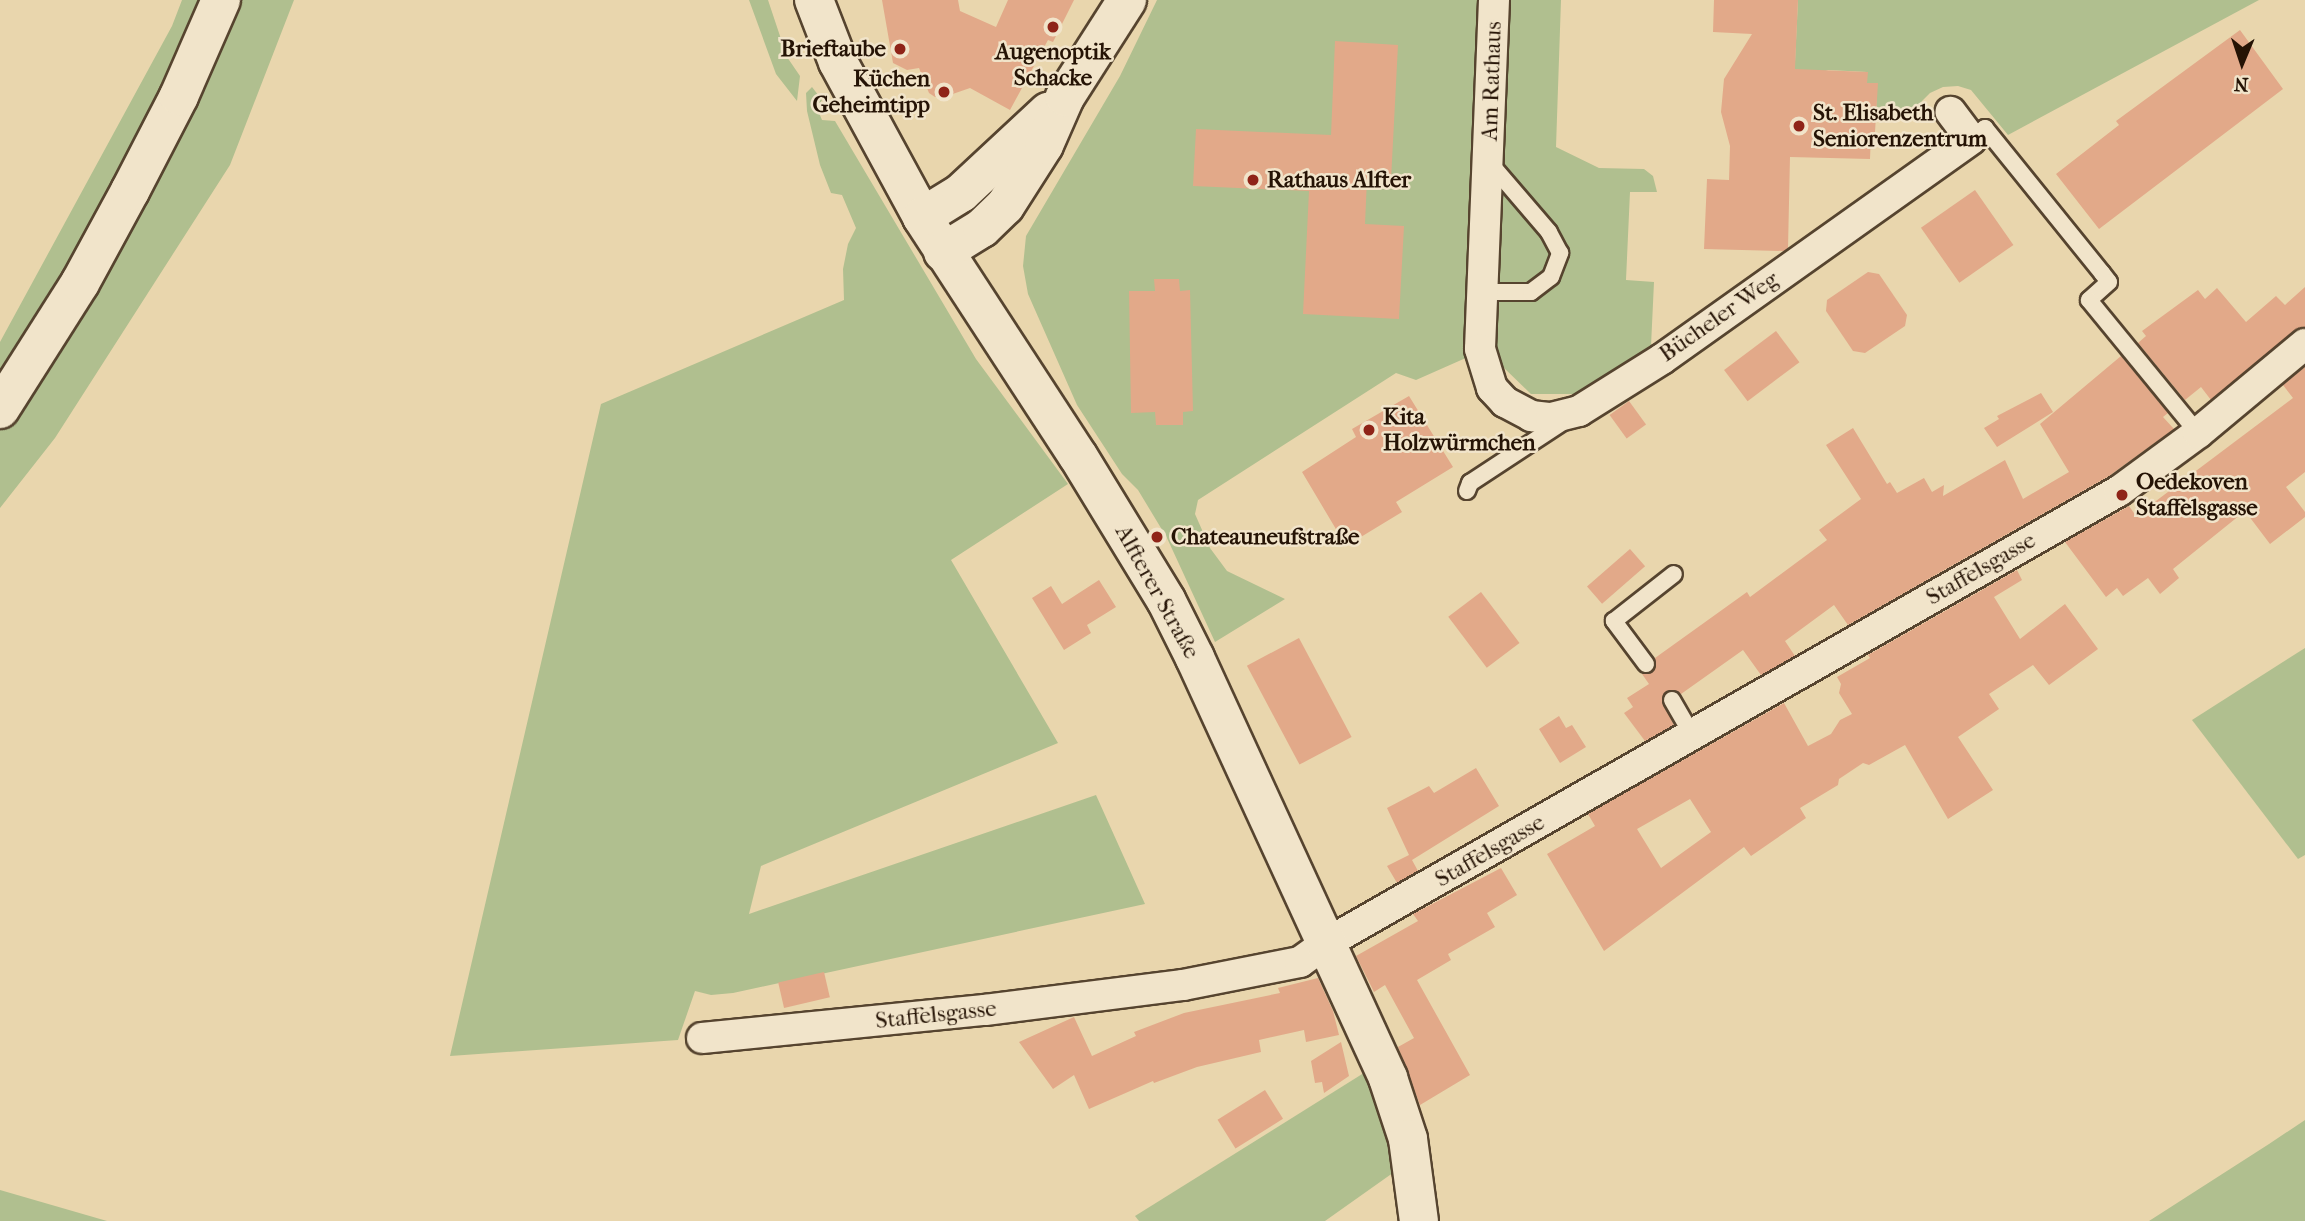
<!DOCTYPE html>
<html>
<head>
<meta charset="utf-8">
<style>
	body { margin:0 }
	#map { position:relative; width:2305px; height:1221px; overflow:hidden; background:#e9d6ad; font-family:"IM FELL French Canon",serif }
	div>[style] { position:absolute }
	.green>* { inset:0; background:#b0bf8f }
	.building>* { inset:0; background:#e2a989; transform-origin:0 0 }
	.roads { filter:drop-shadow(2px 0 #56442f) drop-shadow(-2px 0 #56442f) drop-shadow(0 2px #56442f) drop-shadow(0 -2px #56442f) }
	.lane>* { height:16px; margin:-8px; padding:0 8px; transform-origin:8px; border-radius:8px; background:#f1e4ca }
	.street>* { height:30px; margin:-15px; padding:0 15px; transform-origin:15px; border-radius:15px; background:#f1e4ca }
	.secondary>* { height:38px; margin:-19px; padding:0 19px; transform-origin:19px; border-radius:19px; background:#f1e4ca }
	.dots>* { width:19px; height:19px; translate:-50% -50%; box-sizing:border-box; border:4px solid #f1e4ca; border-radius:50% }
	span { translate:-50% -50%; white-space:nowrap; text-align:center; line-height:1.15; -webkit-text-stroke:5px #f1e4ca; paint-order:stroke }
	.poi-label { font-size:23px; color:#251305; font-weight:700 }
	.right { translate:-100% -50%; text-align:right }
	.left { translate:0 -50%; text-align:left }
	.street-label { font-size:23px; color:#251305 }
	.north { position:absolute; left:2207px; top:28px; width:70px; height:70px; -webkit-text-stroke:5px #f1e4ca; paint-order:stroke; rotate:182deg; font-size:19px; font-weight:700; line-height:28px; text-align:center; color:#251305 }
	.north::after { content:''; display:block; margin:auto; width:24px; height:32px; background:#251305; clip-path:polygon(50% 0,100% 100%,50% 72%,0 100%) }
</style>
</head>
<body>
<div id="map">
	<div class="green">
		<div style="clip-path:polygon(182px 0,294px 0,230px 165px,55px 438px,0 508px,0 342px,172px 26px)"></div>
		<div style="clip-path:polygon(749px 0,768px 0,787px 57px,800px 76px,797px 101px,776px 74px)"></div>
		<div style="clip-path:polygon(1157px 0,1561px 0,1556px 147px,1599px 168px,1644px 169px,1653px 176px,1657px 192px,1630px 192px,1626px 280px,1654px 282px,1651px 346px,1576px 394px,1531px 394px,1502px 366px,1468px 357px,1416px 380px,1396px 373px,1198px 500px,1195px 514px,1210px 548px,1227px 571px,1285px 599px,1215px 642px,1167px 538px,1138px 490px,1122px 474px,1077px 405px,1028px 294px,1023px 266px,1026px 236px,1120px 76px)"></div>
		<div style="clip-path:polygon(1798px 0,2259px 0,2008px 135px,1971px 90px,1958px 86px,1943px 87px,1930px 93px,1920px 103px,1917px 114px,1876px 112px,1877px 84px,1867px 83px,1867px 72px,1828px 70px,1794px 82px)"></div>
		<div style="clip-path:polygon(812px 87px,822px 100px,817px 108px,822px 120px,835px 121px,976px 359px,1068px 484px,951px 560px,1058px 743px,761px 866px,749px 914px,1096px 795px,1145px 904px,733px 993px,711px 995px,695px 991px,678px 1040px,450px 1056px,601px 404px,844px 300px,843px 269px,848px 244px,856px 228px,842px 195px,831px 193px,820px 165px,807px 111px,806px 93px)"></div>
		<div style="clip-path:polygon(2305px 648px,2305px 855px,2298px 859px,2192px 720px)"></div>
		<div style="clip-path:polygon(1367px 1071px,1378px 1098px,1397px 1170px,1325px 1221px,1139px 1221px,1135px 1216px)"></div>
		<div style="clip-path:polygon(2305px 1120px,2305px 1221px,2149px 1221px,2269px 1144px)"></div>
		<div style="clip-path:polygon(0 1190px,107px 1221px,0 1221px)"></div>
	</div>
	<div class="building">
		<div style="clip-path:polygon(882px 0,958px 0,960px 11px,996px 27px,1008px 0,1074px 0,1053px 42px,1048px 40px,1010px 110px,970px 88px,944px 97px,935px 97px,929px 93px,919px 68px,907px 70px,893px 63px)"></div>
		<div style="clip-path:polygon(1714px 0,1798px 0,1795px 69px,1868px 72px,1867px 83px,1878px 83px,1875px 132px,1871px 132px,1870px 159px,1790px 157px,1788px 248px,1784px 251px,1704px 249px,1707px 179px,1729px 180px,1730px 146px,1721px 112px,1724px 79px,1752px 34px,1713px 32px)"></div>
		<div style="clip-path:polygon(2240px 30px,2283px 89px,2099px 229px,2056px 174px,2119px 125px,2116px 121px)"></div>
		<div style="clip-path:polygon(1335px 41px,1398px 45px,1391px 180px,1367px 179px,1365px 224px,1404px 226px,1399px 319px,1303px 314px,1309px 191px,1193px 186px,1196px 129px,1331px 135px)"></div>
		<div style="left:1975px;top:190px;width:67px;height:66px;rotate:55deg"></div>
		<div style="clip-path:polygon(1868px 272px,1879px 274px,1907px 315px,1905px 326px,1865px 353px,1853px 351px,1826px 311px,1827px 300px)"></div>
		<div style="clip-path:polygon(1154px 279px,1179px 279px,1180px 291px,1190px 290px,1193px 411px,1183px 412px,1183px 425px,1156px 425px,1155px 412px,1131px 413px,1129px 291px,1155px 291px)"></div>
		<div style="clip-path:polygon(2305px 287px,2305px 327px,2294px 331px,2211px 400px,2201px 387px,2185px 400px,2138px 343px,2146px 336px,2142px 331px,2198px 290px,2205px 299px,2217px 288px,2246px 322px,2276px 296px,2285px 305px)"></div>
		<div style="left:1776px;top:331px;width:39px;height:65px;rotate:53deg"></div>
		<div style="clip-path:polygon(2121px 356px,2168px 413px,2163px 417px,2174px 429px,2109px 476px,1848px 625px,1834px 605px,1785px 641px,1795px 656px,1761px 675px,1743px 650px,1681px 694px,1673px 690px,1666px 691px,1662px 701px,1674px 725px,1645px 741px,1624px 713px,1633px 707px,1627px 698px,1649px 684px,1642px 674px,1653px 672px,1655px 658px,1747px 592px,1750px 597px,1827px 540px,1819px 530px,1861px 499px,1826px 445px,1853px 428px,1887px 484px,1890px 482px,1897px 493px,1924px 478px,1932px 492px,1944px 485px,1943px 496px,2005px 460px,2023px 499px,2069px 472px,2040px 424px)"></div>
		<div style="clip-path:polygon(2305px 367px,2305px 472px,2286px 487px,2305px 512px,2305px 517px,2270px 544px,2245px 511px,2173px 569px,2179px 578px,2160px 594px,2148px 578px,2123px 596px,2117px 588px,2106px 597px,2065px 542px,2129px 506px,2136px 516px,2293px 398px,2283px 385px)"></div>
		<div style="clip-path:polygon(2041px 393px,2053px 412px,1997px 447px,1984px 428px,1999px 419px,1997px 416px)"></div>
		<div style="clip-path:polygon(1409px 396px,1453px 467px,1396px 502px,1402px 512px,1346px 546px,1302px 472px,1356px 437px,1352px 429px)"></div>
		<div style="left:1629px;top:401px;width:29px;height:24px;rotate:54deg"></div>
		<div style="left:1630px;top:549px;width:23px;height:57px;rotate:49deg"></div>
		<div style="clip-path:polygon(evenodd,2017px 570px,2022px 580px,1994px 597px,2020px 639px,2065px 604px,2098px 649px,2049px 685px,2033px 665px,1989px 694px,1999px 709px,1958px 737px,1993px 790px,1948px 819px,1905px 745px,1869px 765px,1863px 763px,1839px 779px,1838px 785px,1800px 808px,1806px 818px,1751px 856px,1744px 847px,1604px 951px,1547px 854px,1595px 826px,1588px 814px,1784px 703px,1808px 746px,1831px 734px,1840px 720px,1852px 714px,1839px 693px,1841px 684px,1837px 677px,1870px 658px,1868px 655px,2017px 570px,1690px 799px,1711px 832px,1661px 868px,1637px 829px,1690px 799px)"></div>
		<div style="clip-path:polygon(1099px 580px,1116px 607px,1087px 625px,1091px 633px,1064px 650px,1032px 598px,1051px 586px,1062px 604px)"></div>
		<div style="left:1481px;top:592px;width:64px;height:41px;rotate:53deg"></div>
		<div style="left:1299px;top:638px;width:112px;height:59px;rotate:62deg"></div>
		<div style="clip-path:polygon(1559px 716px,1566px 728px,1572px 725px,1586px 747px,1560px 763px,1539px 729px)"></div>
		<div style="clip-path:polygon(1476px 768px,1499px 806px,1412px 860px,1418px 871px,1397px 883px,1387px 866px,1409px 855px,1387px 808px,1429px 786px,1434px 793px)"></div>
		<div style="clip-path:polygon(1501px 868px,1517px 895px,1487px 913px,1495px 927px,1448px 954px,1451px 960px,1417px 980px,1470px 1075px,1420px 1105px,1398px 1047px,1414px 1038px,1385px 985px,1374px 992px,1356px 956px,1418px 921px,1413px 914px)"></div>
		<div style="left:824px;top:972px;width:26px;height:47px;rotate:77deg"></div>
		<div style="clip-path:polygon(1318px 978px,1333px 1011px,1339px 1035px,1306px 1042px,1304px 1030px,1259px 1040px,1261px 1052px,1197px 1067px,1154px 1083px,1153px 1081px,1089px 1109px,1074px 1075px,1053px 1089px,1019px 1042px,1074px 1017px,1092px 1056px,1136px 1036px,1134px 1032px,1184px 1013px,1280px 993px,1278px 988px)"></div>
		<div style="clip-path:polygon(1341px 1042px,1349px 1076px,1324px 1093px,1322px 1082px,1315px 1083px,1311px 1061px)"></div>
		<div style="left:1265px;top:1090px;width:34px;height:56px;rotate:58deg"></div>
	</div>
	<div class="roads">
		<div class="lane">
			<div style="left:1971px;top:139px;width:18px;rotate:-38deg"></div>
			<div style="left:1985px;top:128px;width:186px;rotate:51.1deg"></div>
			<div style="left:2102px;top:273px;width:11px;rotate:52deg"></div>
			<div style="left:2109px;top:282px;width:27px;rotate:138deg"></div>
			<div style="left:2089px;top:300px;width:172px;rotate:50.7deg"></div>
			<div style="left:1483px;top:292px;width:48px"></div>
			<div style="left:1531px;top:292px;width:25px;rotate:-37deg"></div>
			<div style="left:1551px;top:277px;width:26px;rotate:-69deg"></div>
			<div style="left:1560px;top:253px;width:24px;rotate:-118deg"></div>
			<div style="left:1549px;top:232px;width:92px;rotate:-130.6deg"></div>
			<div style="left:1467px;top:491px;width:9px;rotate:-69deg"></div>
			<div style="left:1470px;top:483px;width:111px;rotate:-33.3deg"></div>
			<div style="left:1646px;top:664px;width:54px;rotate:-126.7deg"></div>
			<div style="left:1614px;top:621px;width:76px;rotate:-38.1deg"></div>
			<div style="left:1672px;top:700px;width:39px;rotate:60deg"></div>
		</div>
		<div class="street">
			<div style="left:1494px;top:0;width:349px;rotate:92.3deg"></div>
			<div style="left:1480px;top:349px;width:41px;rotate:72.9deg"></div>
			<div style="left:1492px;top:388px;width:19px;rotate:47deg"></div>
			<div style="left:1505px;top:402px;width:30px;rotate:28deg"></div>
			<div style="left:1531px;top:416px;width:20px;rotate:6deg"></div>
			<div style="left:1551px;top:418px;width:29px;rotate:-14deg"></div>
			<div style="left:1579px;top:411px;width:98px;rotate:-32.1deg"></div>
			<div style="left:1662px;top:359px;width:379px;rotate:-35.4deg"></div>
			<div style="left:1971px;top:139px;width:34px;rotate:-127deg"></div>
			<div style="left:702px;top:1038px;width:284px;rotate:-5.7deg"></div>
			<div style="left:985px;top:1010px;width:200px;rotate:-7.2deg"></div>
			<div style="left:1183px;top:985px;width:119px;rotate:-11.1deg"></div>
			<div style="left:1300px;top:962px;width:31px;rotate:-36deg"></div>
			<div style="left:1325px;top:944px;width:914px;rotate:-29.71deg"></div>
			<div style="left:2119px;top:491px;width:98px;rotate:-36.3deg"></div>
			<div style="left:2198px;top:433px;width:139px;rotate:-39.8deg"></div>
		</div>
		<div class="secondary">
			<div style="left:814px;top:0;width:66px;rotate:68.8deg"></div>
			<div style="left:838px;top:62px;width:176px;rotate:61.5deg"></div>
			<div style="left:922px;top:217px;width:285px;rotate:56.9deg"></div>
			<div style="left:1078px;top:456px;width:169px;rotate:58.6deg"></div>
			<div style="left:1166px;top:600px;width:65px;rotate:63.4deg"></div>
			<div style="left:1195px;top:658px;width:462px;rotate:65.3deg"></div>
			<div style="left:1388px;top:1078px;width:64px;rotate:71.8deg"></div>
			<div style="left:1408px;top:1139px;width:83px;rotate:82.4deg"></div>
			<div style="left:922px;top:217px;width:46px;rotate:-31.6deg"></div>
			<div style="left:961px;top:193px;width:119px;rotate:-43deg"></div>
			<div style="left:943px;top:252px;width:46px;rotate:-31.6deg"></div>
			<div style="left:982px;top:228px;width:32px;rotate:-44deg"></div>
			<div style="left:1005px;top:206px;width:72px;rotate:-57.4deg"></div>
			<div style="left:1044px;top:145px;width:52px;rotate:-66.4deg"></div>
			<div style="left:1065px;top:97px;width:115px;rotate:-57.4deg"></div>
			<div style="left:0;top:409px;width:149px;rotate:-57.6deg"></div>
			<div style="left:80px;top:283px;width:105px;rotate:-61.5deg"></div>
			<div style="left:130px;top:191px;width:107px;rotate:-62.7deg"></div>
			<div style="left:179px;top:96px;width:105px;rotate:-66.4deg"></div>
		</div>
	</div>
	<div class="dots">
		<div style="left:1053px;top:27px;background:#8f2418"></div>
		<div style="left:900px;top:49px;background:#8f2418"></div>
		<div style="left:944px;top:92px;background:#8f2418"></div>
		<div style="left:1799px;top:126px;background:#8f2418"></div>
		<div style="left:1253px;top:180px;background:#8f2418"></div>
		<div style="left:1369px;top:430px;background:#8f2418"></div>
		<div style="left:2122px;top:495px;background:#8f2418"></div>
		<div style="left:1157px;top:537px;background:#8f2418"></div>
	</div>
	<div class="poi-label">
		<span class="right" style="left:886px;top:49px">Brieftaube</span>
		<span style="left:1053px;top:65px">Augenoptik<br>Schacke</span>
		<span class="right" style="left:930px;top:92px">Küchen<br>Geheimtipp</span>
		<span class="left" style="left:1813px;top:126px">St. Elisabeth<br>Seniorenzentrum</span>
		<span class="left" style="left:1267px;top:180px">Rathaus Alfter</span>
		<span class="left" style="left:1383px;top:430px">Kita<br>Holzwürmchen</span>
		<span class="left" style="left:2136px;top:495px">Oedekoven<br>Staffelsgasse</span>
		<span class="left" style="left:1171px;top:537px">Chateauneufstraße</span>
	</div>
	<div class="street-label">
		<span style="left:1492px;top:81px;rotate:-88deg">Am Rathaus</span>
		<span style="left:1719px;top:317px;rotate:-35deg">Bücheler Weg</span>
		<span style="left:1981px;top:569px;rotate:-30deg">Staffelsgasse</span>
		<span style="left:1157px;top:592px;rotate:61deg">Alfterer Straße</span>
		<span style="left:1490px;top:851px;rotate:-30deg">Staffelsgasse</span>
		<span style="left:936px;top:1015px;rotate:-6deg">Staffelsgasse</span>
	</div>
	<div class="north">N</div>
</div>
</body>
</html>
